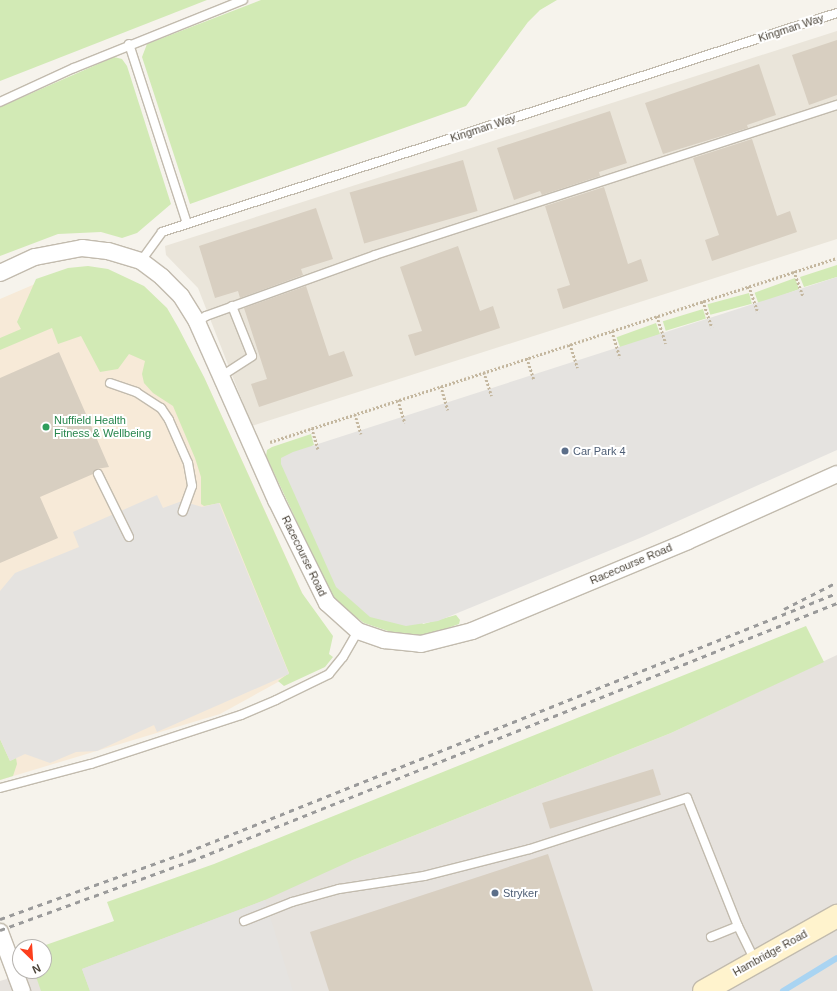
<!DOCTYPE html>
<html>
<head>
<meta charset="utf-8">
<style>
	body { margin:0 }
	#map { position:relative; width:837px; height:991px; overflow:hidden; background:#f6f3ec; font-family:Arial,sans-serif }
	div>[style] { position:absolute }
	.residential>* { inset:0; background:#eae5da }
	.commercial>* { inset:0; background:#f7ead8 }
	.industrial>* { inset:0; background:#e6e2dd }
	.green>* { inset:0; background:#d2eab5; transform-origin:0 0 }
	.parking>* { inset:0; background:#e5e3e0 }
	.stream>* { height:6px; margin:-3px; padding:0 3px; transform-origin:3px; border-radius:3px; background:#a9d4f2 }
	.building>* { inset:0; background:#d8cfc1; transform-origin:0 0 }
	.path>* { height:2.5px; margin-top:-1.25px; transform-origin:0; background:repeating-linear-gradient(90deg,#c4b79f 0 2px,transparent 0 4px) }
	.roads { filter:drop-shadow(1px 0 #c2bbae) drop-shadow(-1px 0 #c2bbae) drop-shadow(0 1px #c2bbae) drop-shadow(0 -1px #c2bbae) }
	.service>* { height:8px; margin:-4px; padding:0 4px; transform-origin:4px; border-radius:4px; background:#fff }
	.minor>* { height:16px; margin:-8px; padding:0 8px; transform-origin:8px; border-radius:8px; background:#fff }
	.secondary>* { height:22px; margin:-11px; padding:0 11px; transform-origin:11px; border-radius:11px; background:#fff3cd }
	.rail>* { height:3px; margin-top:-1.5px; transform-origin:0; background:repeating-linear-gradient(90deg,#9a9a9a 0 5px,transparent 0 10px) }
	.dots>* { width:11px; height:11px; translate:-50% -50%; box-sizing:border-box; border:2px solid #fff; border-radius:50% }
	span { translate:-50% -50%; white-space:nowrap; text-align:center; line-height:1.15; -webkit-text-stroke:4px #fff; paint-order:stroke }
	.street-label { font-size:11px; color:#4b4439 }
	.leisure-label { font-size:11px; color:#27864d }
	.left { translate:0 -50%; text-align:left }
	.service-label { font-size:11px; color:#4e5e75 }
	.north { position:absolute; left:12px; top:939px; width:40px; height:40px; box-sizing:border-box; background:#fff; border:1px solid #b7b4b0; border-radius:50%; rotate:155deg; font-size:11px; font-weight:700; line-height:16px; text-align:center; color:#4b4439 }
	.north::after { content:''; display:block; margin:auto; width:14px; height:18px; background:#fc3f1d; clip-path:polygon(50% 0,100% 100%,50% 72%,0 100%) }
</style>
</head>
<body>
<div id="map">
	<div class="residential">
		<div style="clip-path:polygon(837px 31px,837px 239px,252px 426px,198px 288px,166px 255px,165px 246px)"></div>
	</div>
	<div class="commercial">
		<div style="clip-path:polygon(70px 269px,204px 377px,315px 621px,318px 660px,220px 714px,0 780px,0 299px)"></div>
	</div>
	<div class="industrial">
		<div style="clip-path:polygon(837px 655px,837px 991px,0 991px,0 981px,34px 971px,44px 971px,353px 860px,671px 733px)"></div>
	</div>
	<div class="green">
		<div style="clip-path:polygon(0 0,207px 0,0 81px)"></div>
		<div style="clip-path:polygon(261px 0,557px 0,540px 10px,528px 22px,466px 106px,190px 204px,142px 57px,147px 44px)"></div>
		<div style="clip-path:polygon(114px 57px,122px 59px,127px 66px,171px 204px,137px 233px,122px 238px,101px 232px,58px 234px,0 256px,0 107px)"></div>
		<div style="clip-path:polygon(837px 265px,837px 277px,804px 287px,800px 277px)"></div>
		<div style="clip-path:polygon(88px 266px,108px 269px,144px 286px,167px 308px,178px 327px,204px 377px,302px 593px,333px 636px,329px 654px,333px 657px,325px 667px,284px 686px,278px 681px,289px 673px,220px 503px,204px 506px,201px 504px,201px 477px,195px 458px,173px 406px,153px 393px,144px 383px,142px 374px,145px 361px,129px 354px,118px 369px,100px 372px,81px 336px,58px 344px,52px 328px,0 350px,0 338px,21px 329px,17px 322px,36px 279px,68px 268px)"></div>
		<div style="left:795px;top:278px;width:12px;height:43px;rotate:70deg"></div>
		<div style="left:749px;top:293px;width:11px;height:43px;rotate:75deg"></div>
		<div style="left:703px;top:309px;width:10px;height:42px;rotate:73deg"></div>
		<div style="left:656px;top:323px;width:12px;height:42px;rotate:70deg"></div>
		<div style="clip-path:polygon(311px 434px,314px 445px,312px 446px,423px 624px,456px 615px,460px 620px,459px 624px,425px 636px,397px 634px,364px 623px,340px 605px,331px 594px,266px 456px,267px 450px,272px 447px)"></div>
		<div style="clip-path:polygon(806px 626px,824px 662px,671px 733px,353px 860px,265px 900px,82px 969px,90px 991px,41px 991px,34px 971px,44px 971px,44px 947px,40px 947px,114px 921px,107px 902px,214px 864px)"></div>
		<div style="clip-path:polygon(0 739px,10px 761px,16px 758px,17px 764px,13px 776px,0 780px)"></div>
	</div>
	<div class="parking">
		<div style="clip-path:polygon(837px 277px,837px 450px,640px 538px,438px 621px,406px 626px,370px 617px,336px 587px,281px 464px,281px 458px,293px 452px)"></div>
		<div style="clip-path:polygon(157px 495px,163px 508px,182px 501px,202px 507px,219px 503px,289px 674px,157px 732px,154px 725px,97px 751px,76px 752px,50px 763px,25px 754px,10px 761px,0 739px,0 591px,15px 573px,79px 547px,73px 532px)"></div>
		<div style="clip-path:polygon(265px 900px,293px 991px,90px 991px,82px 969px)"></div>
	</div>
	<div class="stream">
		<div style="left:783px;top:991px;width:63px;rotate:-31.4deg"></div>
	</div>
	<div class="building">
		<div style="clip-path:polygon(837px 40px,837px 95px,809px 105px,792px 55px)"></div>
		<div style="clip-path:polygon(759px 64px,776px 115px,747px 125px,748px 128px,663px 154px,645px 103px)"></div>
		<div style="clip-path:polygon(610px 111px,627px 163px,599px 172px,600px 176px,542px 195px,540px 191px,514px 200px,497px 148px)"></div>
		<div style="clip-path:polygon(752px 139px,777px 216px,790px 211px,797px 232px,712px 261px,705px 240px,719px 235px,693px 158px)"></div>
		<div style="left:463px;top:160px;width:53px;height:118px;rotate:74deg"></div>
		<div style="clip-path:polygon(604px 187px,628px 264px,641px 259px,648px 281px,563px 309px,557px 289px,570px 285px,545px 206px)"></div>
		<div style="clip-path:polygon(316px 208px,333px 259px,301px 269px,303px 275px,240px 298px,238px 291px,215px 298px,199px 246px)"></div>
		<div style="clip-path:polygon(458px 246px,480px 311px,493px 306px,500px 328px,415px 356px,408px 335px,422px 331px,400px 267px)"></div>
		<div style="clip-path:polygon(306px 286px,329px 356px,344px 351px,353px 376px,259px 407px,251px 384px,267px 379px,244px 308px)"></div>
		<div style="clip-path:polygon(59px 352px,109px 467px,96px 469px,93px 474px,40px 497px,58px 538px,0 563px,0 378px)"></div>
		<div style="left:653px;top:769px;width:27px;height:116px;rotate:73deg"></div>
		<div style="clip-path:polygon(548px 854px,593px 991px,329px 991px,310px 932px)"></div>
	</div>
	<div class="path">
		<div style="left:794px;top:271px;width:27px;rotate:70deg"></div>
		<div style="left:749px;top:286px;width:28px;rotate:71deg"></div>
		<div style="left:703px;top:301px;width:28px;rotate:71deg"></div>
		<div style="left:657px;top:316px;width:29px;rotate:72deg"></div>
		<div style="left:612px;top:331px;width:28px;rotate:73deg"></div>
		<div style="left:570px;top:344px;width:25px;rotate:72deg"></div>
		<div style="left:527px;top:358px;width:22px;rotate:72deg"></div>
		<div style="left:484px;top:372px;width:25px;rotate:72deg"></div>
		<div style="left:441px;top:386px;width:25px;rotate:74deg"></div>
		<div style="left:398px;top:400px;width:24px;rotate:73deg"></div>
		<div style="left:355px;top:414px;width:21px;rotate:73deg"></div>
		<div style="left:312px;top:428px;width:22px;rotate:74deg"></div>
		<div style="left:270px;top:442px;width:596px;rotate:-17.98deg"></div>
	</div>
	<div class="roads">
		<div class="service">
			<div style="left:129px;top:44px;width:189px;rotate:72.1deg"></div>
			<div style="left:0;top:102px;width:81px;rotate:-24.7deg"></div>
			<div style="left:74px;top:68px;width:182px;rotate:-21.9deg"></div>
			<div style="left:141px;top:261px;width:36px;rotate:-54deg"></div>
			<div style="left:162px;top:232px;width:710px;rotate:-17.98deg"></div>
			<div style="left:197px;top:322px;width:11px;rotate:-34deg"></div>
			<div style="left:206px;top:316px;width:180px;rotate:-19.8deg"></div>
			<div style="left:375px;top:255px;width:486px;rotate:-18deg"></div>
			<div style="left:220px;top:377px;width:38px;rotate:-33deg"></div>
			<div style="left:252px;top:356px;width:54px;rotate:-111.8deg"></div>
			<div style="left:110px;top:383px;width:28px;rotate:19deg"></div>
			<div style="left:136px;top:392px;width:30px;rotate:33deg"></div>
			<div style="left:161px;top:408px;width:14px;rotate:56deg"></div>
			<div style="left:169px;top:420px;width:47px;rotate:66.2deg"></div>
			<div style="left:188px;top:463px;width:23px;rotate:80deg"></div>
			<div style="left:192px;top:486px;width:27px;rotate:110deg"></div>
			<div style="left:98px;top:474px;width:70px;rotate:63.8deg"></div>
			<div style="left:0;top:788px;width:94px;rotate:-14.8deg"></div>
			<div style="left:91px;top:764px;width:158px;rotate:-18.1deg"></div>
			<div style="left:241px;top:715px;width:38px;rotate:-23deg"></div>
			<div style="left:276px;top:700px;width:59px;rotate:-26.1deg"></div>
			<div style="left:329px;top:674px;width:22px;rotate:-51deg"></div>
			<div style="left:343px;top:657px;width:30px;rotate:-60deg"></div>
			<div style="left:244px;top:921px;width:52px;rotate:-21.6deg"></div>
			<div style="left:292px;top:902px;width:49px;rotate:-15.5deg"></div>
			<div style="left:339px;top:889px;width:86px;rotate:-8.7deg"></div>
			<div style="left:424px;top:876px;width:109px;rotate:-14.3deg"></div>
			<div style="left:530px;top:849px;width:165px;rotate:-18deg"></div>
			<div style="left:687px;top:798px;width:138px;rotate:68.3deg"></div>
			<div style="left:711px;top:937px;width:29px;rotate:-22deg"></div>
			<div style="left:738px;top:926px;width:39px;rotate:64deg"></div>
		</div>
		<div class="minor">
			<div style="left:0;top:273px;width:38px;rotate:-25deg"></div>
			<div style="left:35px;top:257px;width:48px;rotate:-10.8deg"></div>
			<div style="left:82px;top:248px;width:26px;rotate:7deg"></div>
			<div style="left:108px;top:251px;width:34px;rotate:17deg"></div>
			<div style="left:141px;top:261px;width:26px;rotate:37deg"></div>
			<div style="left:162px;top:277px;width:27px;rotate:45deg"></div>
			<div style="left:181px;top:296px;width:31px;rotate:58deg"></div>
			<div style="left:197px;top:322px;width:195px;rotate:66.1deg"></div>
			<div style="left:276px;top:500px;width:115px;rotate:63.7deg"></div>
			<div style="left:327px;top:603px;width:42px;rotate:42.1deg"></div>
			<div style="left:358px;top:631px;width:28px;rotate:19deg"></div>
			<div style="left:384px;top:640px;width:37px;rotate:6deg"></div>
			<div style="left:421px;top:644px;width:53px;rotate:-14.3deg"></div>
			<div style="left:472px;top:631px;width:234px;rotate:-22.6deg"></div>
			<div style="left:688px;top:541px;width:163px;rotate:-24.2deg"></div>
			<div style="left:0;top:932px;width:63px;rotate:69.6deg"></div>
		</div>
		<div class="secondary">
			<div style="left:704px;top:991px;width:153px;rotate:-29.4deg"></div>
		</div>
	</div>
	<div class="rail">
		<div style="left:784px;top:609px;width:59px;rotate:-27deg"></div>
		<div style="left:0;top:919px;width:199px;rotate:-19.7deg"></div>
		<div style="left:187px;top:852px;width:700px;rotate:-21.73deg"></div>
		<div style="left:0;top:930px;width:203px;rotate:-19.9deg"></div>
		<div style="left:191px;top:861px;width:696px;rotate:-21.77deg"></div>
	</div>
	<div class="dots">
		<div style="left:46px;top:427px;background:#2e9e5b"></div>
		<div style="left:565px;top:451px;background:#5c6f8a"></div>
		<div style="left:495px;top:893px;background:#5c6f8a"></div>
	</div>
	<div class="street-label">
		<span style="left:791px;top:28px;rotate:-18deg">Kingman Way</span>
		<span style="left:483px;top:128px;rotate:-18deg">Kingman Way</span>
		<span style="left:304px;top:556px;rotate:64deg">Racecourse Road</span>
		<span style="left:631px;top:564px;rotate:-23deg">Racecourse Road</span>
		<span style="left:770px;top:953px;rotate:-29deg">Hambridge Road</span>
	</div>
	<div class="leisure-label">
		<span class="left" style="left:54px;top:427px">Nuffield Health<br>Fitness &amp; Wellbeing</span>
	</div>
	<div class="service-label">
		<span class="left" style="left:573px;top:451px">Car Park 4</span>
		<span class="left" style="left:503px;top:893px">Stryker</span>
	</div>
	<div class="north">N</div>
</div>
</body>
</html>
